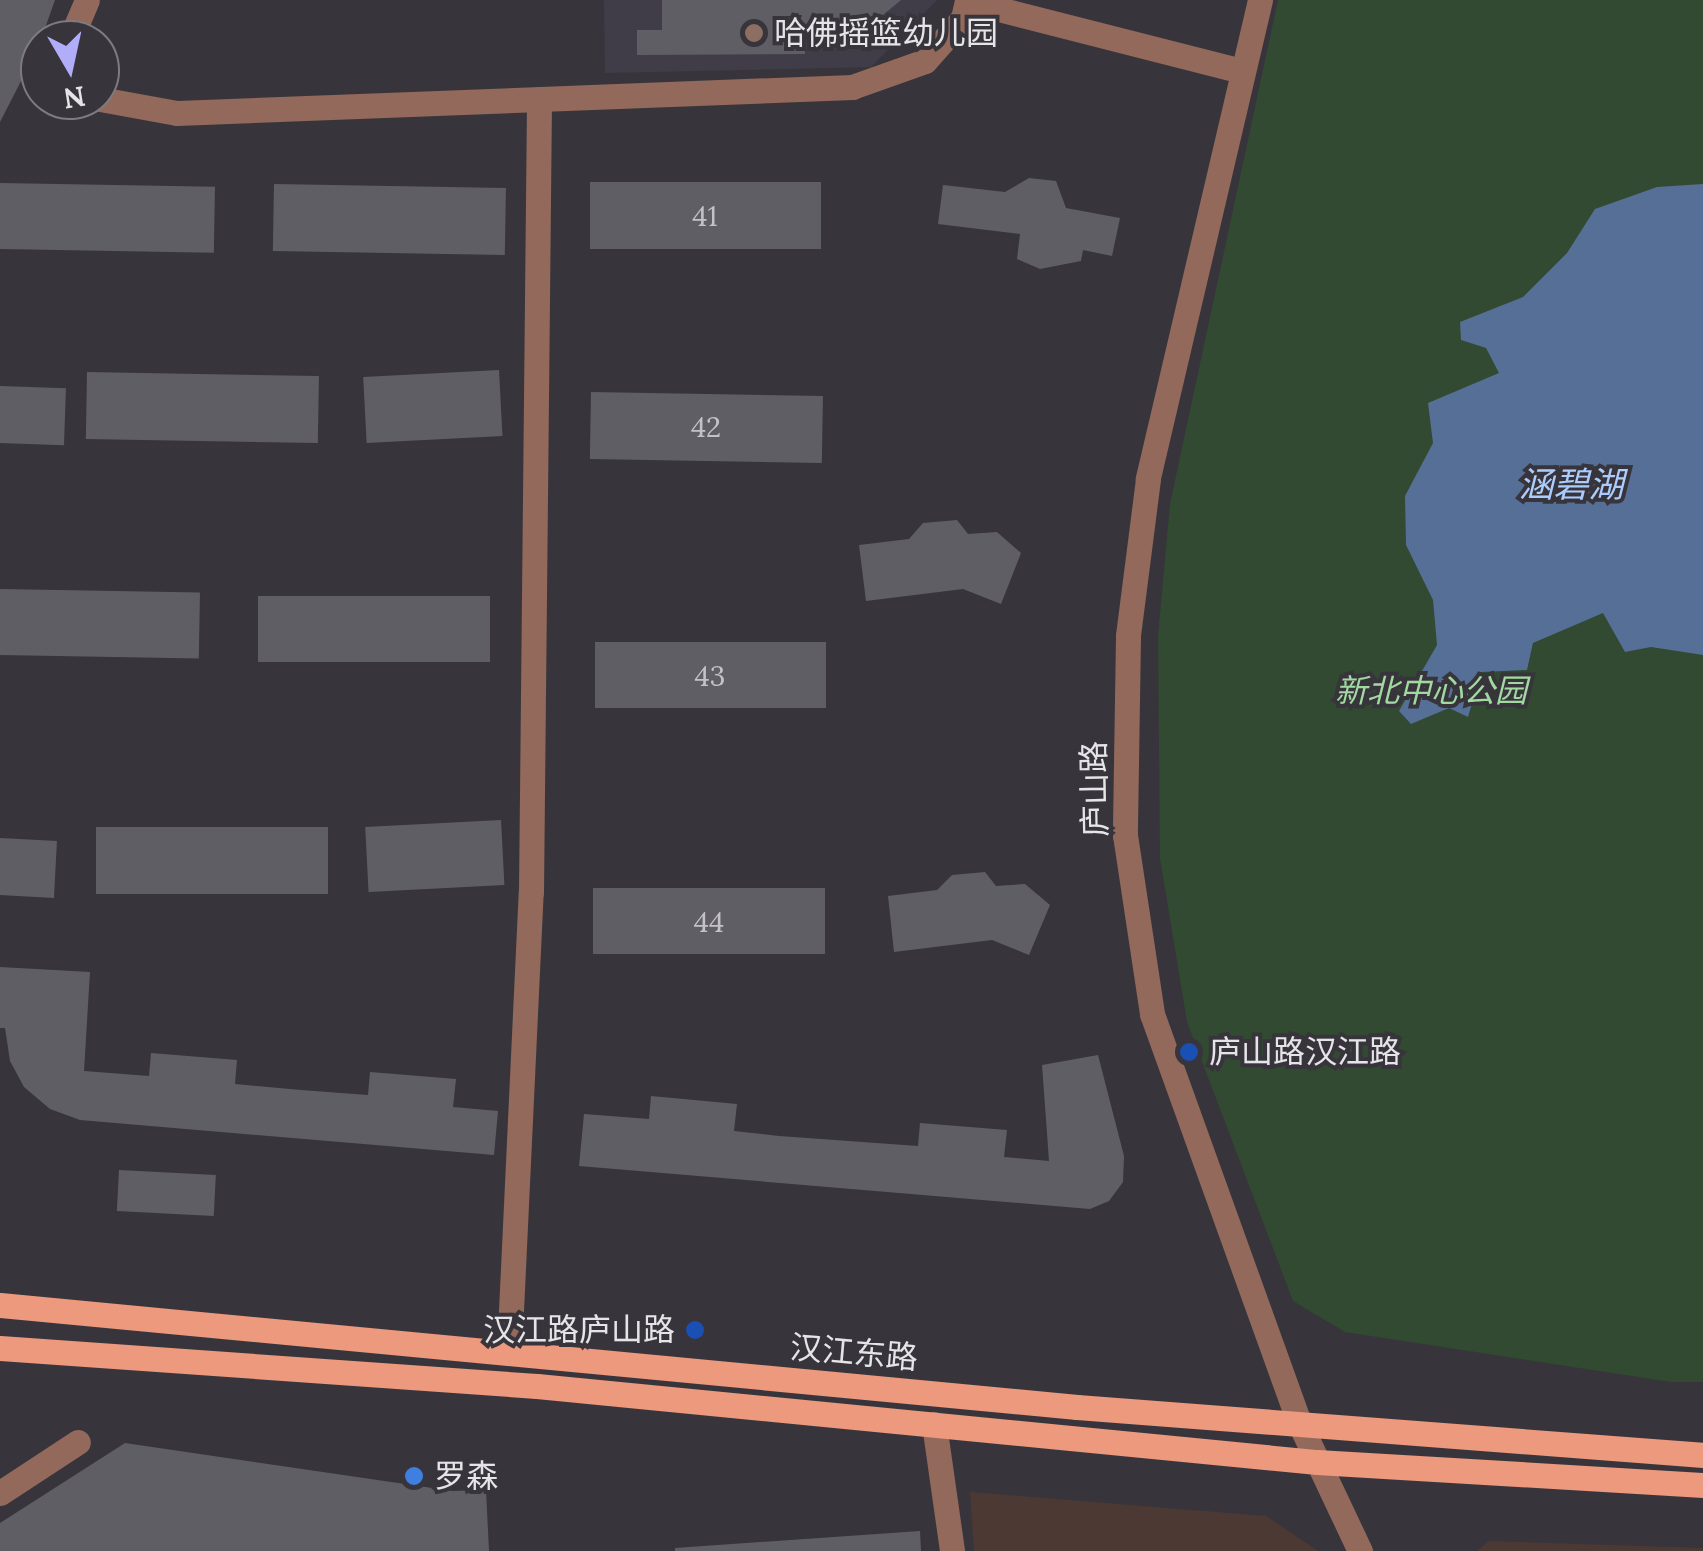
<!DOCTYPE html>
<html>
<head>
<meta charset="utf-8">
<style>
	body { margin:0 }
	#map { position:relative; width:1703px; height:1551px; overflow:hidden; background:#37353b; font-family:Lora,"Noto Sans SC",serif }
	div>[style] { position:absolute }
	.commercial>* { inset:0; background:#4d3934 }
	.built>* { inset:0; background:#403d49 }
	.green>* { inset:0; background:#314a31 }
	.water>* { inset:0; background:#566f96 }
	.building>* { inset:0; background:#605e65; transform-origin:0 0 }
	.minor>* { height:25px; margin:-12.5px; padding:0 12.5px; transform-origin:12.5px; border-radius:12.5px; background:#92695b }
	.major>* { height:25px; margin:-12.5px; padding:0 12.5px; transform-origin:12.5px; border-radius:12.5px; background:#ec997d }
	.dots>* { width:28px; height:28px; translate:-50% -50%; box-sizing:border-box; border:5px solid #37353b; border-radius:50% }
	span { translate:-50% -50%; white-space:nowrap; text-align:center; line-height:1.15; -webkit-text-stroke:8px #37353b; paint-order:stroke }
	.number-label { font-size:28px; color:#c4c2c7 }
	.number-label span { -webkit-text-stroke-width:0 }
	.poi-label { font-size:32px; color:#e5e4e8 }
	.left { translate:0 -50%; text-align:left }
	.right { translate:-100% -50%; text-align:right }
	.park-label { font-size:32px; color:#a1d9a0; font-style:italic }
	.street-label { font-size:32px; color:#e5e4e8 }
	.water-label { font-size:35px; color:#abccfd; font-style:italic }
	.north { position:absolute; left:20px; top:20px; width:100px; height:100px; box-sizing:border-box; background:#37353b; border:2px solid #7d7b80; border-radius:50%; rotate:171deg; font-size:28px; font-weight:700; line-height:40px; text-align:center; color:#e5e4e8 }
	.north::after { content:''; display:block; margin:auto; width:35px; height:45px; background:#b2adf9; clip-path:polygon(50% 0,100% 100%,50% 72%,0 100%) }
</style>
</head>
<body>
<div id="map">
	<div class="commercial">
		<div style="clip-path:polygon(970px 1492px,1266px 1516px,1318px 1551px,974px 1551px)"></div>
		<div style="clip-path:polygon(1489px 1541px,1703px 1548px,1703px 1551px,1477px 1551px)"></div>
	</div>
	<div class="built">
		<div style="clip-path:polygon(604px 0,937px 0,871px 67px,605px 73px)"></div>
	</div>
	<div class="green">
		<div style="clip-path:polygon(1278px 0,1703px 0,1703px 1382px,1671px 1382px,1345px 1332px,1293px 1301px,1187px 1022px,1160px 858px,1158px 636px,1170px 504px)"></div>
	</div>
	<div class="water">
		<div style="clip-path:polygon(1703px 184px,1703px 655px,1651px 647px,1625px 652px,1603px 613px,1533px 643px,1527px 670px,1481px 672px,1468px 717px,1449px 708px,1411px 724px,1399px 711px,1437px 645px,1433px 600px,1406px 545px,1405px 496px,1433px 443px,1428px 403px,1499px 373px,1486px 348px,1461px 340px,1460px 322px,1523px 297px,1567px 253px,1595px 209px,1657px 187px)"></div>
	</div>
	<div class="building">
		<div style="clip-path:polygon(0 0,55px 0,38px 48px,0 122px)"></div>
		<div style="clip-path:polygon(662px 0,901px 0,877px 20px,805px 26px,805px 54px,637px 55px,637px 30px,662px 30px)"></div>
		<div style="clip-path:polygon(1029px 178px,1056px 181px,1066px 208px,1120px 218px,1112px 256px,1083px 250px,1081px 261px,1040px 269px,1017px 259px,1020px 234px,938px 224px,943px 185px,1005px 192px)"></div>
		<div style="left:590px;top:182px;width:231px;height:67px"></div>
		<div style="left:0;top:183px;width:215px;height:66px;rotate:1deg"></div>
		<div style="left:274px;top:184px;width:232px;height:67px;rotate:1deg"></div>
		<div style="left:499px;top:370px;width:66px;height:136px;rotate:87deg"></div>
		<div style="left:87px;top:372px;width:232px;height:67px;rotate:1deg"></div>
		<div style="left:0;top:386px;width:66px;height:57px;rotate:2deg"></div>
		<div style="left:591px;top:392px;width:232px;height:67px;rotate:1deg"></div>
		<div style="clip-path:polygon(957px 520px,968px 534px,997px 532px,1021px 553px,1001px 604px,963px 589px,866px 601px,859px 545px,909px 539px,923px 523px)"></div>
		<div style="left:0;top:589px;width:200px;height:66px;rotate:1deg"></div>
		<div style="left:258px;top:596px;width:232px;height:66px"></div>
		<div style="left:595px;top:642px;width:231px;height:66px"></div>
		<div style="left:501px;top:820px;width:65px;height:136px;rotate:87deg"></div>
		<div style="left:96px;top:827px;width:232px;height:67px"></div>
		<div style="left:0;top:838px;width:57px;height:57px;rotate:3deg"></div>
		<div style="clip-path:polygon(985px 872px,996px 886px,1025px 884px,1050px 905px,1029px 955px,992px 940px,894px 952px,888px 896px,937px 890px,952px 875px)"></div>
		<div style="left:593px;top:888px;width:232px;height:66px"></div>
		<div style="clip-path:polygon(0 967px,90px 972px,84px 1071px,149px 1076px,151px 1053px,237px 1060px,235px 1084px,301px 1090px,368px 1095px,370px 1072px,456px 1079px,453px 1107px,498px 1111px,494px 1155px,80px 1120px,50px 1109px,24px 1087px,10px 1061px,5px 1028px,0 1028px)"></div>
		<div style="clip-path:polygon(1098px 1055px,1124px 1156px,1123px 1182px,1109px 1201px,1090px 1209px,579px 1166px,584px 1114px,649px 1119px,651px 1096px,737px 1104px,734px 1131px,779px 1136px,918px 1146px,920px 1123px,1007px 1130px,1004px 1157px,1049px 1161px,1042px 1065px)"></div>
		<div style="left:119px;top:1170px;width:97px;height:41px;rotate:3deg"></div>
		<div style="clip-path:polygon(125px 1443px,453px 1491px,486px 1490px,489px 1551px,0 1551px,0 1523px)"></div>
		<div style="clip-path:polygon(920px 1531px,921px 1551px,675px 1551px,675px 1548px)"></div>
	</div>
	<div class="minor">
		<div style="left:1260px;top:0;width:492px;rotate:103.2deg"></div>
		<div style="left:1148px;top:479px;width:158px;rotate:97.3deg"></div>
		<div style="left:1128px;top:636px;width:199px;rotate:90.9deg"></div>
		<div style="left:1125px;top:835px;width:181px;rotate:81.4deg"></div>
		<div style="left:1152px;top:1014px;width:434px;rotate:70.2deg"></div>
		<div style="left:1299px;top:1422px;width:143px;rotate:64.7deg"></div>
		<div style="left:967px;top:1px;width:284px;rotate:14.3deg"></div>
		<div style="left:70px;top:40px;width:43px;rotate:-67deg"></div>
		<div style="left:100px;top:99px;width:78px;rotate:10.3deg"></div>
		<div style="left:177px;top:113px;width:676px;rotate:-2.21deg"></div>
		<div style="left:852px;top:87px;width:77px;rotate:-19.6deg"></div>
		<div style="left:925px;top:61px;width:57px;rotate:-48.5deg"></div>
		<div style="left:963px;top:18px;width:18px;rotate:-77deg"></div>
		<div style="left:509px;top:1353px;width:462px;rotate:-87.3deg"></div>
		<div style="left:531px;top:892px;width:793px;rotate:-89.42deg"></div>
		<div style="left:934px;top:1424px;width:128px;rotate:81.9deg"></div>
		<div style="left:0;top:1493px;width:93px;rotate:-33.2deg"></div>
	</div>
	<div class="major">
		<div style="left:0;top:1305px;width:1082px;rotate:5.41deg"></div>
		<div style="left:1077px;top:1407px;width:628px;rotate:4.38deg"></div>
		<div style="left:0;top:1348px;width:538px;rotate:4.05deg"></div>
		<div style="left:537px;top:1386px;width:784px;rotate:5.57deg"></div>
		<div style="left:1317px;top:1462px;width:387px;rotate:3.4deg"></div>
	</div>
	<div class="dots">
		<div style="left:754px;top:33px;background:#8d6e63"></div>
		<div style="left:1189px;top:1052px;background:#1a4fb4"></div>
		<div style="left:695px;top:1330px;background:#1a4fb4"></div>
		<div style="left:414px;top:1476px;background:#3f7fe0"></div>
	</div>
	<div class="number-label">
		<span style="left:705px;top:216px">41</span>
		<span style="left:706px;top:427px">42</span>
		<span style="left:710px;top:676px">43</span>
		<span style="left:709px;top:922px">44</span>
	</div>
	<div class="poi-label">
		<span class="left" style="left:774px;top:33px">哈佛摇篮幼儿园</span>
		<span class="left" style="left:1209px;top:1052px">庐山路汉江路</span>
		<span class="right" style="left:675px;top:1330px">汉江路庐山路</span>
		<span class="left" style="left:434px;top:1476px">罗森</span>
	</div>
	<div class="park-label">
		<span style="left:1431px;top:691px">新北中心公园</span>
	</div>
	<div class="street-label">
		<span style="left:1095px;top:789px;rotate:-91deg">庐山路</span>
		<span style="left:854px;top:1353px;rotate:5deg">汉江东路</span>
	</div>
	<div class="water-label">
		<span style="left:1571px;top:485px">涵碧湖</span>
	</div>
	<div class="north">N</div>
</div>
</body>
</html>
